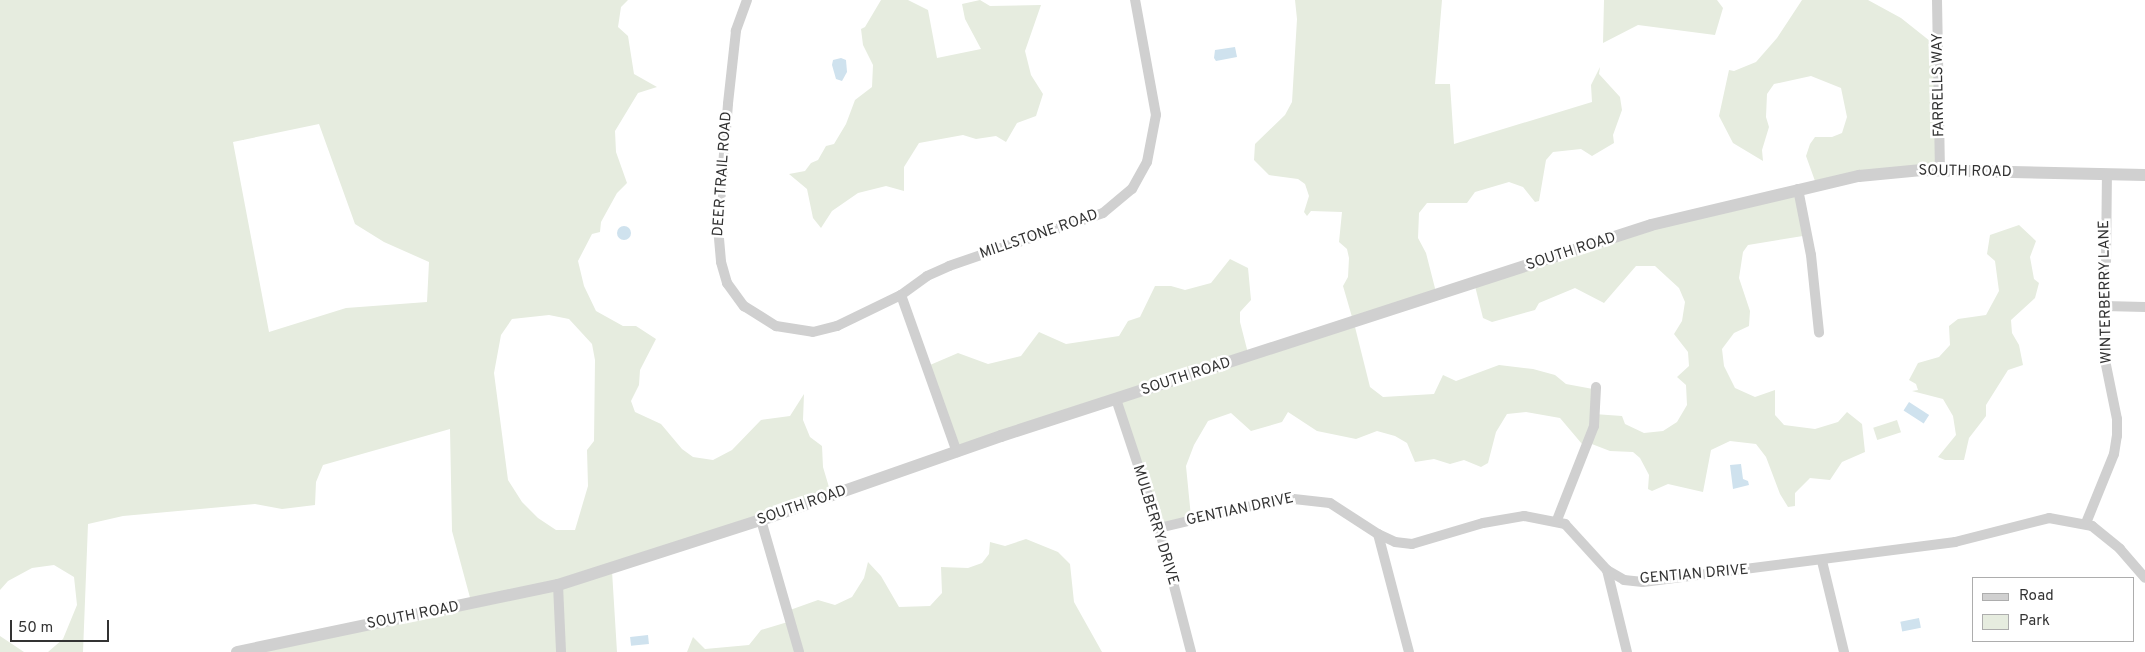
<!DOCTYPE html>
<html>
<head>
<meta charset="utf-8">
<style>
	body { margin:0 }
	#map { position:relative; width:2145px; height:652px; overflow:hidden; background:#fff; font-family:Overpass,sans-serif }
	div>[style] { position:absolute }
	.green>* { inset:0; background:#e6ecdf; transform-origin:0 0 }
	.water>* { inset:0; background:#cfe2ee; transform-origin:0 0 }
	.round { border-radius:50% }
	.minor>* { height:10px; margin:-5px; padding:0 5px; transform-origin:5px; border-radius:5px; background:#d0d0d0 }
	.tertiary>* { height:12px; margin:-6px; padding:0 6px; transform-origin:6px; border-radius:6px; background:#d0d0d0 }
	span { translate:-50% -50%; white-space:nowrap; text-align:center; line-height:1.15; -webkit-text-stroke:5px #fff; paint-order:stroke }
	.street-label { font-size:15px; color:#333 }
	.legend { position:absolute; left:1972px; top:577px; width:162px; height:65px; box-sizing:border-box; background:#fff; border:1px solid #adadad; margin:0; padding:6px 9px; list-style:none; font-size:15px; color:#333 }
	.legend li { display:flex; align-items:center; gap:10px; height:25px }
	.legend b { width:25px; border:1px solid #adadad }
	.scale { position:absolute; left:10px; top:620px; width:99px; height:22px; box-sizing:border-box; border:2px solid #333; border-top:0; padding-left:6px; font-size:15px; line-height:18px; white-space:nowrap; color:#333; -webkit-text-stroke:4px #fff; paint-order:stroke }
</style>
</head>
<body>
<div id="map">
	<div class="green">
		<div style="clip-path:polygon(evenodd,0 0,628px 0,621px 7px,618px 27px,628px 36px,634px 74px,657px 87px,638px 93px,615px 131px,616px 152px,627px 183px,617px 193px,601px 222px,600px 232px,592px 234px,578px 261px,584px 286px,596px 311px,623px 326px,636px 326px,656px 339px,640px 370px,639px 385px,631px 401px,635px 412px,661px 424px,682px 449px,693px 457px,713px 460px,732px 450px,761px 420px,790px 416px,804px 394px,803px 420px,810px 437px,822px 446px,823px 467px,831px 494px,612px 571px,617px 652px,242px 652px,472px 605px,452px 531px,450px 429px,323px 465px,316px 482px,315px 505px,282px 509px,255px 504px,123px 516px,88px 524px,83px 652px,48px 652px,63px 639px,77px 605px,74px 577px,54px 565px,32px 568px,8px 581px,0 590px,0 0,319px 124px,355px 224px,384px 242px,429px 262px,427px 302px,346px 308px,269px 332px,233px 142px,319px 124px,0 0,549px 315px,569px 319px,592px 344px,595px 360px,594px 441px,587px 450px,588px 486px,575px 530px,556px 530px,538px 518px,522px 502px,508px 480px,494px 373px,501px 335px,512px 319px,549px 315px)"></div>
		<div style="clip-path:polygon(881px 0,908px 0,928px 10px,937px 58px,981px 49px,965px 19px,962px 4px,980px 0,990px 6px,1041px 5px,1025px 51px,1031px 75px,1043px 94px,1036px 116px,1017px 123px,1006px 142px,996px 136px,976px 139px,963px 135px,919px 143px,904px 167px,904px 191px,886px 186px,858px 193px,832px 211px,821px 228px,813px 218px,807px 189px,789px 174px,805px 171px,811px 163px,818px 160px,826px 146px,834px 144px,846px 124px,855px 100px,872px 87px,873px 65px,863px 45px,861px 29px,865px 27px)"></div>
		<div style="clip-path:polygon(1295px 0,1442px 0,1435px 84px,1450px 84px,1454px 144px,1592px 102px,1591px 85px,1600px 67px,1599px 74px,1620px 97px,1622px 110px,1613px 135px,1614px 143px,1592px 156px,1581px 149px,1553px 152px,1546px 160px,1539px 201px,1535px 202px,1523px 187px,1509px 182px,1475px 192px,1467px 203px,1427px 203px,1419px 213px,1418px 238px,1426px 253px,1437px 296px,1352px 317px,1343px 286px,1348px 277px,1349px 258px,1347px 249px,1339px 242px,1342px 212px,1311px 211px,1307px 216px,1304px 212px,1309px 196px,1305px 184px,1298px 179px,1269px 175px,1254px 160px,1255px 144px,1285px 115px,1292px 102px,1297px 19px)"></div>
		<div style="clip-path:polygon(1604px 0,1717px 0,1723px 8px,1715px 35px,1638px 25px,1603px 43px)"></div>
		<div style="clip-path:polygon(1802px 0,1868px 0,1901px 18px,1940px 49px,1942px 170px,1815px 181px,1806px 156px,1810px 144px,1815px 137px,1832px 137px,1842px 133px,1847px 117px,1841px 88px,1811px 76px,1774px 84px,1767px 94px,1766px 117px,1769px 127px,1762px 150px,1763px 161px,1733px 143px,1719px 116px,1729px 70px,1734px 71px,1756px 62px,1777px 38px)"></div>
		<div style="clip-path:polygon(1795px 191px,1809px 235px,1748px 245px,1743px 252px,1739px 278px,1750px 311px,1749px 326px,1734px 333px,1722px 349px,1724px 366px,1735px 388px,1755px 397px,1775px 390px,1775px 415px,1784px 425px,1815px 429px,1838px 422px,1847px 412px,1862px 424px,1865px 452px,1842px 462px,1830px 480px,1810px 478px,1795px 493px,1795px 506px,1788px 507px,1780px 494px,1766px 457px,1756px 444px,1730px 441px,1711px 450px,1703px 492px,1668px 484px,1652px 491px,1648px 489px,1649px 475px,1640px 458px,1633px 452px,1610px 451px,1584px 441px,1582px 444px,1560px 418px,1526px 412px,1507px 414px,1496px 432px,1488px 463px,1481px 467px,1464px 460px,1450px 464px,1434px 459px,1415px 462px,1407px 443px,1395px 436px,1377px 431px,1356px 439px,1317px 431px,1288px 412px,1282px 422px,1251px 431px,1231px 413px,1208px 421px,1194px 445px,1186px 466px,1191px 517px,1164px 525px,1119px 401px,960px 450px,930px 365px,958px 353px,988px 364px,1021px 356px,1039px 332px,1066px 344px,1119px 336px,1128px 321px,1140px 317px,1155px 286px,1171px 286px,1185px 290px,1211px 283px,1230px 259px,1248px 268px,1251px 300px,1240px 312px,1240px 322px,1249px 357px,1355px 327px,1370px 387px,1383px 397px,1434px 394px,1443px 375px,1456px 381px,1499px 365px,1533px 369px,1555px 375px,1566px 384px,1593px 389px,1594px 414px,1622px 416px,1625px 424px,1644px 433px,1663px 431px,1677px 422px,1687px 405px,1686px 385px,1677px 377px,1689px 366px,1688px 352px,1674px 334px,1682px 321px,1685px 302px,1679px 288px,1655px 266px,1636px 266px,1604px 303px,1575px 288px,1539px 303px,1535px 310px,1492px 322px,1483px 318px,1475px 286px,1655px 225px)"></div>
		<div style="clip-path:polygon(2019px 225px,2036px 241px,2030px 257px,2034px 279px,2039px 283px,2035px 298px,2011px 320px,2012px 333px,2019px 345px,2023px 365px,2008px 370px,1986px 405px,1986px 416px,1969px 438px,1964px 460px,1945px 460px,1938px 457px,1956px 435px,1953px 416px,1943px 399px,1912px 391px,1918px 390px,1916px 384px,1909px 380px,1918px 363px,1939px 357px,1950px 345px,1949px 326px,1958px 319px,1986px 315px,1999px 291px,1995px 261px,1987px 254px,1990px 235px)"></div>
		<div style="left:1897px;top:420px;width:13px;height:25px;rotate:72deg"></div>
		<div style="clip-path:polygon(1026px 539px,1058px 552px,1070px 564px,1074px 602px,1102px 652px,687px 652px,693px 637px,705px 649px,749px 645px,761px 630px,791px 621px,790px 610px,818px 600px,835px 605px,852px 597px,864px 578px,868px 562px,881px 576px,899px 607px,930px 606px,942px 593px,941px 567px,968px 568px,982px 563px,989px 554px,990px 542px,1005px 546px)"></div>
		<div style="clip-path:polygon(0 636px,24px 652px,0 652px)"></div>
	</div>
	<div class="water">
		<div style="clip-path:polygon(1235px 47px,1237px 57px,1216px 61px,1214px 58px,1215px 50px)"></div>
		<div style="clip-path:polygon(841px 58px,846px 60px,847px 72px,842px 81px,836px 79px,832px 65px,833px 60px)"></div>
		<div class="round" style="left:617px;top:226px;width:14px;height:14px"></div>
		<div style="left:1909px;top:402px;width:24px;height:10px;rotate:33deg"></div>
		<div style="clip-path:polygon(1741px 464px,1743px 479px,1748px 481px,1749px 485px,1733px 489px,1730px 465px)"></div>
		<div style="left:1919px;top:618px;width:10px;height:19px;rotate:79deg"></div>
		<div style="left:648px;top:635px;width:9px;height:18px;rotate:84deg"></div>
	</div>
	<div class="minor">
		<div style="left:747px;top:0;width:33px;rotate:110deg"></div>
		<div style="left:736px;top:31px;width:73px;rotate:96.3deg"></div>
		<div style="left:728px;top:104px;width:123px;rotate:94.6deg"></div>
		<div style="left:718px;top:227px;width:35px;rotate:85deg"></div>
		<div style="left:721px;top:262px;width:22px;rotate:74deg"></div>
		<div style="left:727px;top:283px;width:29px;rotate:54deg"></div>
		<div style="left:744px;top:306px;width:38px;rotate:32deg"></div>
		<div style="left:776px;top:326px;width:37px;rotate:9deg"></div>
		<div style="left:813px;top:332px;width:25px;rotate:-14deg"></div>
		<div style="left:837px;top:326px;width:71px;rotate:-25.8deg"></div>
		<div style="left:901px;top:295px;width:32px;rotate:-36deg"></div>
		<div style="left:927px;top:276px;width:24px;rotate:-24deg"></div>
		<div style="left:949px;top:266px;width:163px;rotate:-19deg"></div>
		<div style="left:1103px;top:213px;width:38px;rotate:-40deg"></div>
		<div style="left:1132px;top:189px;width:31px;rotate:-61deg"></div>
		<div style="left:1147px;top:162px;width:48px;rotate:-79.2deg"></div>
		<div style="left:1156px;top:115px;width:117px;rotate:-100.3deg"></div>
		<div style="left:1937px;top:0;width:170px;rotate:89deg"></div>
		<div style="left:1798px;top:189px;width:67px;rotate:78.9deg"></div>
		<div style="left:1811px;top:255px;width:78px;rotate:84.1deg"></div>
		<div style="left:901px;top:295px;width:167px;rotate:70.4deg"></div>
		<div style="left:2104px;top:306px;width:41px;rotate:1.4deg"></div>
		<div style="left:1116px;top:399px;width:136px;rotate:71.6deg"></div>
		<div style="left:1159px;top:528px;width:128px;rotate:75.5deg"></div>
		<div style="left:761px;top:520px;width:137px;rotate:73.9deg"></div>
		<div style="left:1557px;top:520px;width:101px;rotate:-68.5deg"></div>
		<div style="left:1594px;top:426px;width:39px;rotate:-87deg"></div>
		<div style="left:2086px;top:523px;width:74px;rotate:-67.9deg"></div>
		<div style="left:2114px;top:454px;width:18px;rotate:-81deg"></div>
		<div style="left:2117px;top:436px;width:17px;rotate:-90deg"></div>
		<div style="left:2117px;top:419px;width:60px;rotate:-101.5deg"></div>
		<div style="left:2105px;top:360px;width:186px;rotate:-89.4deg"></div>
		<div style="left:1159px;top:528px;width:130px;rotate:-13.4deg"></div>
		<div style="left:1285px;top:498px;width:45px;rotate:6.3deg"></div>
		<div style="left:1330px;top:503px;width:57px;rotate:32.9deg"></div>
		<div style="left:1378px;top:534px;width:19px;rotate:25deg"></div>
		<div style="left:1395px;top:542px;width:17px;rotate:7deg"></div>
		<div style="left:1412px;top:544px;width:74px;rotate:-16.5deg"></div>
		<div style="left:1483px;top:523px;width:42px;rotate:-9.7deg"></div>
		<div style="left:1524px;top:516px;width:42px;rotate:11deg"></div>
		<div style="left:1565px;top:524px;width:62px;rotate:47.6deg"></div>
		<div style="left:1607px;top:570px;width:20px;rotate:30deg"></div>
		<div style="left:1624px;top:580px;width:19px;rotate:6deg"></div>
		<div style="left:1643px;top:582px;width:315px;rotate:-7.3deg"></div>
		<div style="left:1955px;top:542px;width:97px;rotate:-14.3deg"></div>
		<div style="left:2049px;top:518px;width:44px;rotate:10.5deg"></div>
		<div style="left:2092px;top:526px;width:36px;rotate:39deg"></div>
		<div style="left:2120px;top:549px;width:38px;rotate:49deg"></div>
		<div style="left:1378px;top:534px;width:122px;rotate:75.3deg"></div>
		<div style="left:1822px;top:561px;width:94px;rotate:76.4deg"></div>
		<div style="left:1607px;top:570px;width:84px;rotate:76.3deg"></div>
		<div style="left:558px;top:585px;width:67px;rotate:87.4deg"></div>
	</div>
	<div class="tertiary">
		<div style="left:237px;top:652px;width:328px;rotate:-11.8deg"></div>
		<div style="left:558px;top:585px;width:213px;rotate:-17.8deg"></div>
		<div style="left:761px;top:520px;width:254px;rotate:-19.3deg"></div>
		<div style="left:1001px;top:436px;width:683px;rotate:-17.98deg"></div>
		<div style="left:1651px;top:225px;width:214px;rotate:-13.3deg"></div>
		<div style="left:1859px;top:176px;width:63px;rotate:-5.4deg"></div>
		<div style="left:1922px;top:170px;width:223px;rotate:1.3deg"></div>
	</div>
	<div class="street-label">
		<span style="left:1939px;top:85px;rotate:-91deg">FARRELLS WAY</span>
		<span style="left:1965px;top:172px;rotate:1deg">SOUTH ROAD</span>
		<span style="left:723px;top:174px;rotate:-86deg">DEER TRAIL ROAD</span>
		<span style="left:1039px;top:235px;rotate:-19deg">MILLSTONE ROAD</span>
		<span style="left:1571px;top:252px;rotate:-18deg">SOUTH ROAD</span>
		<span style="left:2106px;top:292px;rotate:-91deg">WINTERBERRY LANE</span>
		<span style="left:1186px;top:377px;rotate:-18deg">SOUTH ROAD</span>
		<span style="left:802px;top:506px;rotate:-19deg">SOUTH ROAD</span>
		<span style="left:1240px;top:510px;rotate:-12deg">GENTIAN DRIVE</span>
		<span style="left:1155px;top:525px;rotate:73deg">MULBERRY DRIVE</span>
		<span style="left:1694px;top:575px;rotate:-5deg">GENTIAN DRIVE</span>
		<span style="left:413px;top:616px;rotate:-11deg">SOUTH ROAD</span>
	</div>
	<ul class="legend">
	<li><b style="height:6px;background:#d0d0d0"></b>Road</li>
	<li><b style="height:14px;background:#e6ecdf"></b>Park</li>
	</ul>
	<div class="scale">50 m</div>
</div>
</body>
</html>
